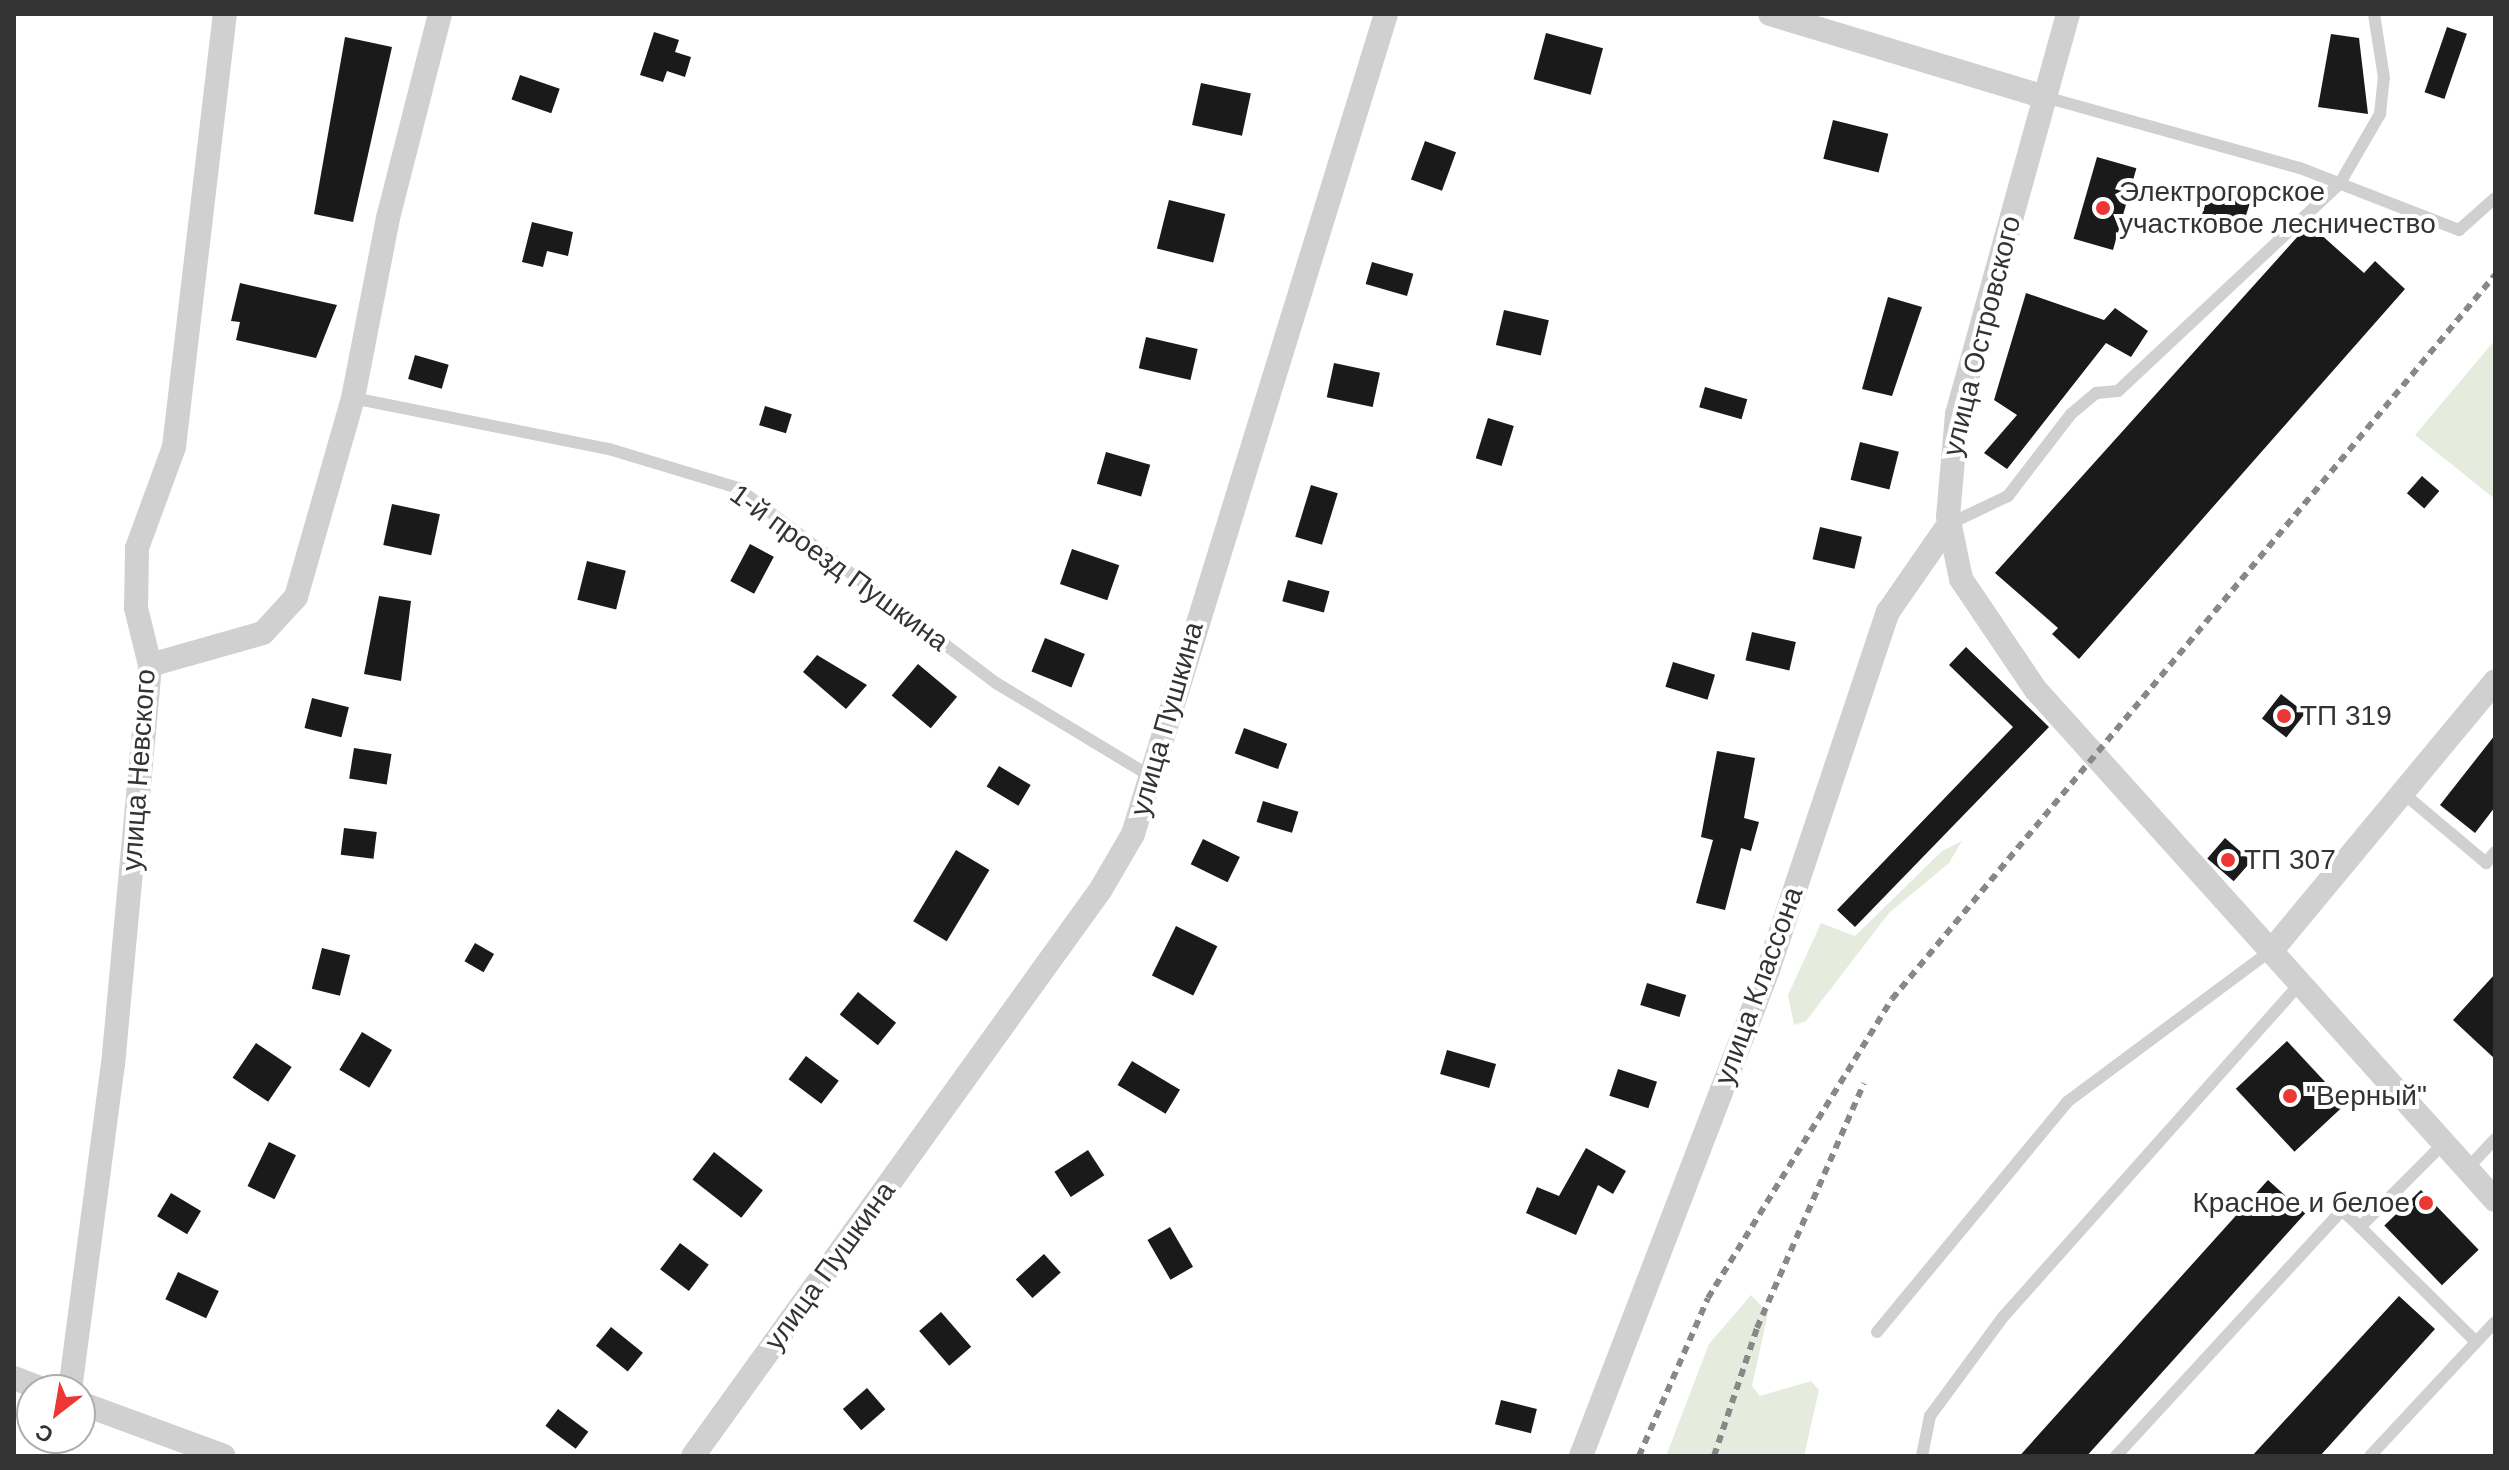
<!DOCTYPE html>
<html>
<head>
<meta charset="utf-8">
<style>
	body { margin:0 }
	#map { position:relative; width:2509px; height:1470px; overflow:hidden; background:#fff; font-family:Arial,sans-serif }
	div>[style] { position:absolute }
	.green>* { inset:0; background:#e5ecde }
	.building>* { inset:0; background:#1a1a1a; transform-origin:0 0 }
	.lane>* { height:12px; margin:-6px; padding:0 6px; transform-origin:6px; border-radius:6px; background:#d0d0d0 }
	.street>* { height:24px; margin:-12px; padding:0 12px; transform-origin:12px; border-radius:12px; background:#d0d0d0 }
	.rail>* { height:6px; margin-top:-3px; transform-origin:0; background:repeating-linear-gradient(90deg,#888 0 8px,transparent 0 14px) }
	.dots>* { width:22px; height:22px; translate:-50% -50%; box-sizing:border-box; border:4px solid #fff; border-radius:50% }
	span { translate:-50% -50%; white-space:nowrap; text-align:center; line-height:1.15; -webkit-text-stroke:8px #fff; paint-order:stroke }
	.poi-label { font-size:28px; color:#333 }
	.left { translate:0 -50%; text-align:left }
	.right { translate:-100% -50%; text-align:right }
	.street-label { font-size:28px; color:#333 }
	.frame { position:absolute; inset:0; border:16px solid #333; pointer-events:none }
	.north { position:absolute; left:16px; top:1374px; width:80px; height:80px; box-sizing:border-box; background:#fff; border:2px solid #adadad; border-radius:50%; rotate:211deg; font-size:22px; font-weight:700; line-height:32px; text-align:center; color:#333 }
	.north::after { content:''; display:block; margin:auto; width:28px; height:36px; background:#eb3834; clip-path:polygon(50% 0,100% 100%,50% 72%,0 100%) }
</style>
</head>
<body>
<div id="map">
	<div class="green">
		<div style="clip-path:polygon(2495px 340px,2495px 499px,2415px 435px)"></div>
		<div style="clip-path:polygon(1962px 841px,1949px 863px,1889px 913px,1806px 1021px,1794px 1025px,1788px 995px,1821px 923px,1855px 936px,1942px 851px)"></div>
		<div style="clip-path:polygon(1751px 1295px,1768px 1313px,1752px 1386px,1760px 1396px,1811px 1381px,1819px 1390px,1804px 1456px,1666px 1456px,1709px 1344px)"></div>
	</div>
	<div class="building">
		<div style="left:2447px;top:27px;width:21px;height:69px;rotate:19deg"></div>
		<div style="clip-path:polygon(654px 32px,679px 40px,675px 52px,691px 57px,685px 77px,667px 71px,663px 82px,640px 75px)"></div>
		<div style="left:1546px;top:33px;width:59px;height:48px;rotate:15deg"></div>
		<div style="clip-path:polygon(2331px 34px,2359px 38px,2368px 114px,2318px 107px)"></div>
		<div style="clip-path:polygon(345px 37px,392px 47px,353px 222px,314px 214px)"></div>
		<div style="left:520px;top:75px;width:42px;height:26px;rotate:19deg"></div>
		<div style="left:1201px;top:83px;width:51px;height:43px;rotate:12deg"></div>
		<div style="left:1833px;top:120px;width:57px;height:40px;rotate:14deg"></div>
		<div style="left:1425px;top:141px;width:33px;height:41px;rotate:20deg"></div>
		<div style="left:2097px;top:157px;width:41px;height:85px;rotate:16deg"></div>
		<div style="left:2210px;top:190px;width:42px;height:32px;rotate:18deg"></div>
		<div style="left:1169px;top:200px;width:58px;height:50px;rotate:14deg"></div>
		<div style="clip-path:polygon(532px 222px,573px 232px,568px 256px,547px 251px,543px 267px,522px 262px)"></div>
		<div style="clip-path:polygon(2309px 224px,2364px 273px,2375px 261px,2405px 289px,2079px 659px,2052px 634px,2058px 628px,1995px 573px)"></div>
		<div style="left:1372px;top:262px;width:43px;height:23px;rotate:16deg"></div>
		<div style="clip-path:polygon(240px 283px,337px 305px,316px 358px,236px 340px,240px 322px,231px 321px)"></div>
		<div style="clip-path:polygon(2026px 293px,2104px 320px,2115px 308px,2148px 331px,2131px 357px,2106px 343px,2007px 469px,1984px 453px,2017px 415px,1994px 400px)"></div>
		<div style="clip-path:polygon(1888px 297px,1922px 307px,1892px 396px,1862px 389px)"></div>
		<div style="left:1504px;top:310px;width:46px;height:36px;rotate:13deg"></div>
		<div style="left:1146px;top:337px;width:53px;height:32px;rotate:13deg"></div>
		<div style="left:415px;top:355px;width:35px;height:25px;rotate:16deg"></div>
		<div style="left:1334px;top:363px;width:47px;height:35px;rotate:12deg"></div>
		<div style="left:1705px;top:387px;width:44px;height:21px;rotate:16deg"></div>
		<div style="left:765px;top:406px;width:28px;height:20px;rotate:17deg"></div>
		<div style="left:1488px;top:418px;width:27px;height:42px;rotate:17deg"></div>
		<div style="left:1860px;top:442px;width:40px;height:39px;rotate:14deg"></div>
		<div style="left:1106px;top:452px;width:46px;height:33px;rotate:16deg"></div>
		<div style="left:2422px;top:476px;width:23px;height:23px;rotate:41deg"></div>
		<div style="left:1311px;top:485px;width:28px;height:54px;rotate:17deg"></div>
		<div style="left:392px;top:504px;width:49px;height:42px;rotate:12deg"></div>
		<div style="left:1820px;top:527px;width:43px;height:33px;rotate:13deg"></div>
		<div style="left:750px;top:544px;width:27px;height:42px;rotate:28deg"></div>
		<div style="left:1072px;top:549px;width:50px;height:37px;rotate:19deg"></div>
		<div style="left:587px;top:561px;width:40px;height:40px;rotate:14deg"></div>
		<div style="left:1288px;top:580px;width:43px;height:22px;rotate:15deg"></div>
		<div style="clip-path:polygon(379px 596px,411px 601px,401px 681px,364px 674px)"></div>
		<div style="left:1752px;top:632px;width:45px;height:29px;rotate:13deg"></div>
		<div style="left:1045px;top:638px;width:43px;height:36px;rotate:22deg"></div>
		<div style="clip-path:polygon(1966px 647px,2049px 727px,1855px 927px,1837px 910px,2013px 727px,1949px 665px)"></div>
		<div style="clip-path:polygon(817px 655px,867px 685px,846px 709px,803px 672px)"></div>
		<div style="left:1673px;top:662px;width:44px;height:26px;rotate:17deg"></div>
		<div style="left:918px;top:664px;width:51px;height:41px;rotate:40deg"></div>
		<div style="left:2281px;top:694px;width:31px;height:31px;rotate:38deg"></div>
		<div style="left:312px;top:698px;width:38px;height:31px;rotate:14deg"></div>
		<div style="left:1244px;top:728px;width:46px;height:27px;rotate:20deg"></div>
		<div style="clip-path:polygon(2495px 735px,2495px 807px,2475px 833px,2440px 805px)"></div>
		<div style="left:354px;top:748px;width:38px;height:31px;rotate:9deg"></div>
		<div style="clip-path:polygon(1717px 751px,1755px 758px,1744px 818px,1759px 822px,1751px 851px,1741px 848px,1725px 910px,1696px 903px,1713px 840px,1701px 837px)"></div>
		<div style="left:999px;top:766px;width:37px;height:24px;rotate:31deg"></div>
		<div style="left:1263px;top:801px;width:37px;height:22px;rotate:17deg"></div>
		<div style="left:344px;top:828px;width:33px;height:27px;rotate:7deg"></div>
		<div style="left:2225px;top:838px;width:35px;height:27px;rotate:41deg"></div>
		<div style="left:1203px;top:839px;width:41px;height:28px;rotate:26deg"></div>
		<div style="left:956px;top:850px;width:39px;height:83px;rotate:31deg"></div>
		<div style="left:1176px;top:926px;width:46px;height:55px;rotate:26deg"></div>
		<div style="left:475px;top:943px;width:22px;height:21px;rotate:30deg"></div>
		<div style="left:322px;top:948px;width:29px;height:42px;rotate:14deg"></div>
		<div style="clip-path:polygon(2495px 974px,2495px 1059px,2453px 1020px)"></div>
		<div style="left:1647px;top:983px;width:41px;height:23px;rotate:17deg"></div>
		<div style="left:858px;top:992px;width:49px;height:29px;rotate:39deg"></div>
		<div style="left:362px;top:1032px;width:35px;height:44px;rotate:31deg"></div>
		<div style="left:2287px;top:1041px;width:86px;height:70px;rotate:47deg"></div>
		<div style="left:256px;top:1043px;width:43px;height:42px;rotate:34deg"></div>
		<div style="left:1447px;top:1050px;width:51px;height:25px;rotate:16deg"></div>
		<div style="left:806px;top:1056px;width:41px;height:29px;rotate:37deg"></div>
		<div style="left:1132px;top:1061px;width:56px;height:28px;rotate:31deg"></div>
		<div style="left:1618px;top:1069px;width:41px;height:28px;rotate:18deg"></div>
		<div style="left:269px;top:1142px;width:30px;height:49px;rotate:26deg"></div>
		<div style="clip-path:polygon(1586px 1148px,1626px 1171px,1613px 1194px,1598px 1185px,1576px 1235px,1526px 1213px,1537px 1187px,1559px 1196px)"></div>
		<div style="left:1088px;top:1150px;width:30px;height:40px;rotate:57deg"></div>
		<div style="left:714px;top:1152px;width:62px;height:35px;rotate:38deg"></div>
		<div style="left:2268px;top:1180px;width:50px;height:371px;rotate:42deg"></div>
		<div style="left:2421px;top:1190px;width:83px;height:51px;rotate:46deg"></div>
		<div style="left:171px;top:1193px;width:35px;height:27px;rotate:31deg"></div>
		<div style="left:1170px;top:1227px;width:46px;height:26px;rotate:60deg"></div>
		<div style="left:680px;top:1243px;width:36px;height:33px;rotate:37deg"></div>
		<div style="left:1044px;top:1254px;width:25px;height:38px;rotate:48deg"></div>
		<div style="left:178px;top:1272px;width:45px;height:30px;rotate:25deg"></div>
		<div style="clip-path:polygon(2399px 1296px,2435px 1329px,2320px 1456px,2252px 1456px)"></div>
		<div style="left:941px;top:1312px;width:46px;height:29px;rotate:49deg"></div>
		<div style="left:611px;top:1327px;width:41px;height:24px;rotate:39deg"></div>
		<div style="left:867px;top:1388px;width:28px;height:32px;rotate:49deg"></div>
		<div style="left:1501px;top:1400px;width:37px;height:25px;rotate:14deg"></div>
		<div style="left:558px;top:1409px;width:38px;height:21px;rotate:37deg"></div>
	</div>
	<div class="lane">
		<div style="left:2045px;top:97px;width:265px;rotate:15.6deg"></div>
		<div style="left:2300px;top:168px;width:171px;rotate:21.3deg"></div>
		<div style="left:2459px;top:230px;width:48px;rotate:-41.6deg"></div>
		<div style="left:353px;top:398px;width:261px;rotate:11.3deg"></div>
		<div style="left:609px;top:449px;width:135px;rotate:16.8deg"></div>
		<div style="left:738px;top:488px;width:323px;rotate:37.1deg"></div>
		<div style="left:996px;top:683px;width:182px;rotate:31.1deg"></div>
		<div style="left:1949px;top:524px;width:65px;rotate:-25.4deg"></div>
		<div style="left:2008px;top:496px;width:103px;rotate:-52.5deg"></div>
		<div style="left:2071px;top:414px;width:33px;rotate:-40deg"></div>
		<div style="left:2096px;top:393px;width:22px;rotate:-5deg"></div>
		<div style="left:2118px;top:391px;width:304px;rotate:-43.1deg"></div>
		<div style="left:2340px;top:183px;width:80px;rotate:-59.9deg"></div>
		<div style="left:2380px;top:114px;width:36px;rotate:-84deg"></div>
		<div style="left:2384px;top:78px;width:65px;rotate:-98.9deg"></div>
		<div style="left:2403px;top:793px;width:109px;rotate:40.1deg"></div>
		<div style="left:2486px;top:863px;width:14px;rotate:-51deg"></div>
		<div style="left:2444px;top:1143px;width:119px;rotate:135deg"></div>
		<div style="left:2360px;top:1227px;width:162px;rotate:44.7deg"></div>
		<div style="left:2467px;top:1169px;width:41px;rotate:-47deg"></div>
		<div style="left:1877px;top:1332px;width:298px;rotate:-50.4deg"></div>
		<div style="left:2067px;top:1102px;width:255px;rotate:-36.6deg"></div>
		<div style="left:1922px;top:1456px;width:41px;rotate:-78.7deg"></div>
		<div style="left:1930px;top:1416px;width:123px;rotate:-53.6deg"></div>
		<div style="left:2003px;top:1317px;width:448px;rotate:-48.3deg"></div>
		<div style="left:2116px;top:1456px;width:334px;rotate:-47.4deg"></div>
		<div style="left:2342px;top:1210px;width:25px;rotate:43deg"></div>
		<div style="left:2370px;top:1456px;width:183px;rotate:-47deg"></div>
	</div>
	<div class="street">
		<div style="left:1770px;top:14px;width:287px;rotate:16.8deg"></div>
		<div style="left:2068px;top:14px;width:415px;rotate:105.5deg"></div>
		<div style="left:1957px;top:414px;width:102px;rotate:95deg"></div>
		<div style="left:1948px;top:516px;width:64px;rotate:78.3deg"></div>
		<div style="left:1961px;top:579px;width:134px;rotate:56deg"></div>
		<div style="left:2036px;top:690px;width:686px;rotate:48.01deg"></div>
		<div style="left:150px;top:665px;width:117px;rotate:-15.8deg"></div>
		<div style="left:263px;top:633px;width:49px;rotate:-47.5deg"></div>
		<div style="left:296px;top:597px;width:207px;rotate:-74deg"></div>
		<div style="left:353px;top:398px;width:183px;rotate:-79deg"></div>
		<div style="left:388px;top:218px;width:211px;rotate:-75.7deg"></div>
		<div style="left:2272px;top:950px;width:349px;rotate:-50.3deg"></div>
		<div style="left:14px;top:1378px;width:34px;rotate:21deg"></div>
		<div style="left:70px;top:1390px;width:328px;rotate:-82.5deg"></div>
		<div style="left:113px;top:1065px;width:402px;rotate:-84.7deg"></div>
		<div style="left:150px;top:665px;width:59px;rotate:-103.8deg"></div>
		<div style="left:136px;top:608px;width:60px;rotate:-89deg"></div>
		<div style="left:137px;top:548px;width:108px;rotate:-69.9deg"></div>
		<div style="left:174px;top:447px;width:436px;rotate:-83.3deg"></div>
		<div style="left:80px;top:1403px;width:153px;rotate:20.2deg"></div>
		<div style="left:693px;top:1456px;width:699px;rotate:-54.26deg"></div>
		<div style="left:1101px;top:889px;width:64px;rotate:-59.8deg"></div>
		<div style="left:1133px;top:834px;width:858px;rotate:-72.85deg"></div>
		<div style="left:1581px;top:1456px;width:521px;rotate:-68.95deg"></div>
		<div style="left:1768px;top:970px;width:378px;rotate:-71.5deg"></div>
		<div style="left:1888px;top:612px;width:107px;rotate:-55.3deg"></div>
	</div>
	<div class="rail">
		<div style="left:1639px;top:1456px;width:172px;rotate:-66.4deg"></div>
		<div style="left:1708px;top:1298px;width:351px;rotate:-58.4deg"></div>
		<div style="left:1892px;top:999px;width:942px;rotate:-50.21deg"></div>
		<div style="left:1714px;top:1456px;width:135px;rotate:-71.4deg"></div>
		<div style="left:1757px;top:1328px;width:267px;rotate:-66.4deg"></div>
	</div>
	<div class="dots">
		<div style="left:2103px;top:208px;background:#eb3834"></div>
		<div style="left:2284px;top:716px;background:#eb3834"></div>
		<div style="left:2228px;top:860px;background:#eb3834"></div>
		<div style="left:2290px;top:1096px;background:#eb3834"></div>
		<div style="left:2426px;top:1203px;background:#eb3834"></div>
	</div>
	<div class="poi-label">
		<span class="left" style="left:2119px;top:208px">Электрогорское<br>участковое лесничество</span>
		<span class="left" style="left:2300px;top:716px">ТП 319</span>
		<span class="left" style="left:2244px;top:860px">ТП 307</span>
		<span class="left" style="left:2306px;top:1096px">"Верный"</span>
		<span class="right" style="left:2410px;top:1203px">Красное и белое</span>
	</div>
	<div class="street-label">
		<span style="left:1982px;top:336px;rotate:-76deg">улица Островского</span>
		<span style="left:839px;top:568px;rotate:36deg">1-й проезд Пушкина</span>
		<span style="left:1167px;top:719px;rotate:-74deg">улица Пушкина</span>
		<span style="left:139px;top:770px;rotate:-86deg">улица Невского</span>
		<span style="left:1759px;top:986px;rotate:-70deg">улица Классона</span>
		<span style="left:830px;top:1266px;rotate:-54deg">улица Пушкина</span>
	</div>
	<div class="frame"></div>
	<div class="north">С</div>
</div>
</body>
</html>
